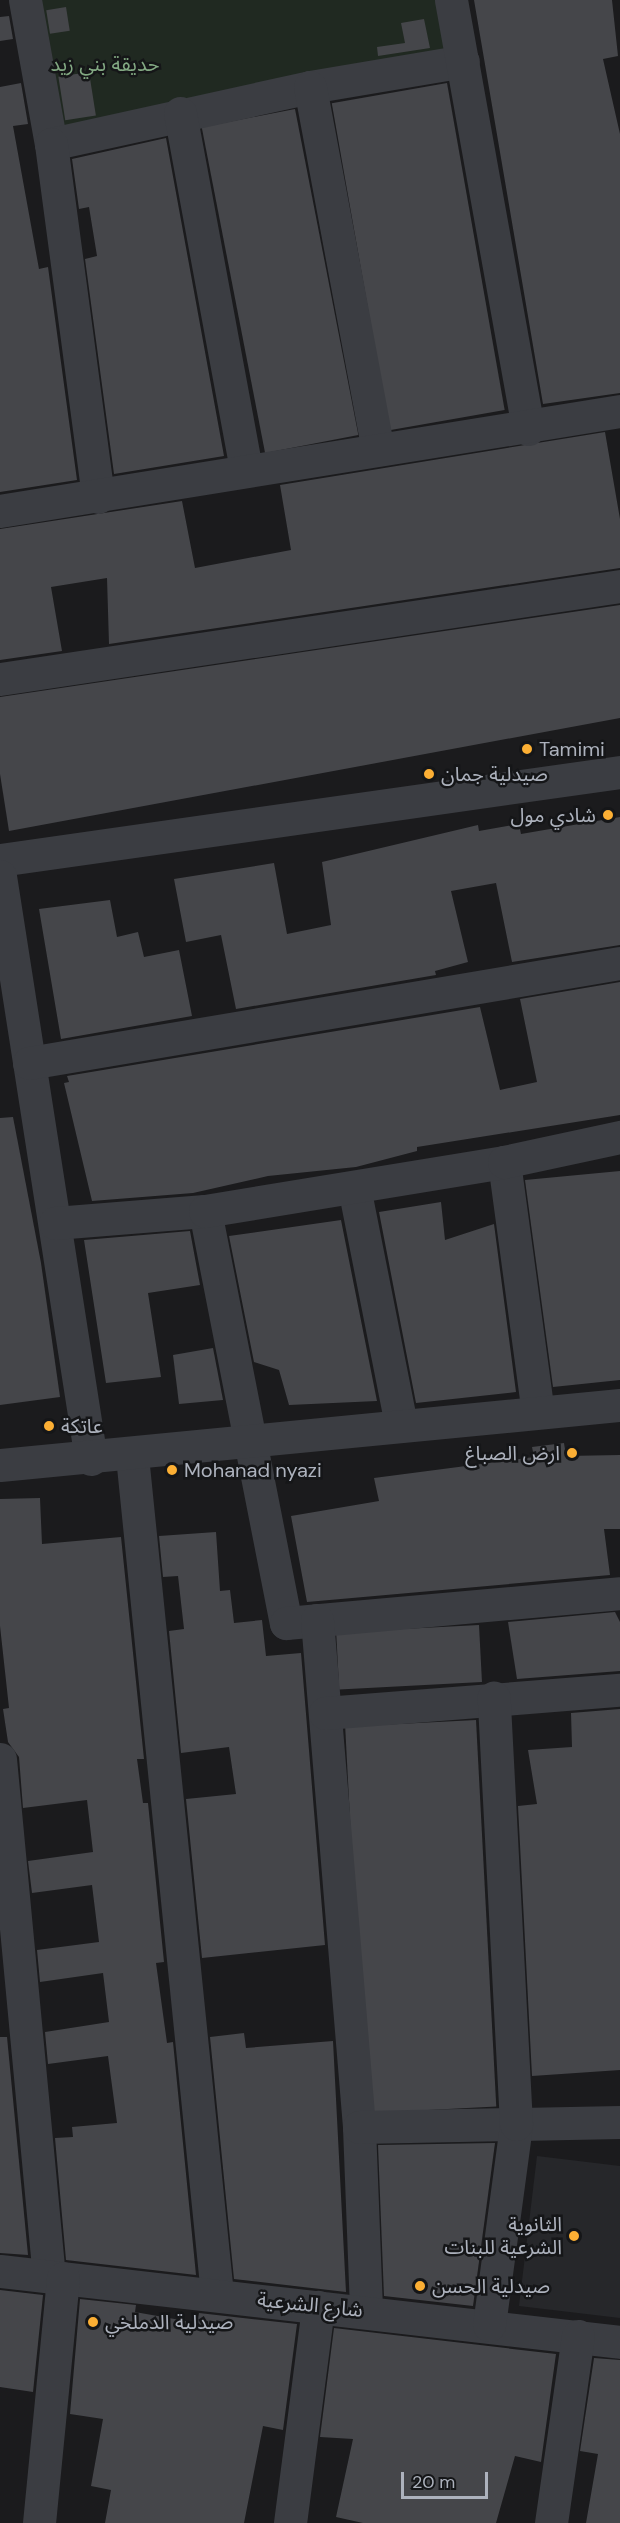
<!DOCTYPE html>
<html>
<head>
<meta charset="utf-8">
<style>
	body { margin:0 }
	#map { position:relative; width:620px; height:2523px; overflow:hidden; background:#1b1b1d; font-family:"DM Sans","Noto Sans Arabic",sans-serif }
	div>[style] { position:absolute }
	.built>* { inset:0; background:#26272a }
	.green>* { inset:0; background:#202921 }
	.building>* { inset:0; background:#45464a; transform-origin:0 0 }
	.minor>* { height:33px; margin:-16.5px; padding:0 16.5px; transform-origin:16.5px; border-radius:16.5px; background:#3b3d42 }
	.dots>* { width:16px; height:16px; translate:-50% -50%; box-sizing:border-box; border:3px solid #151618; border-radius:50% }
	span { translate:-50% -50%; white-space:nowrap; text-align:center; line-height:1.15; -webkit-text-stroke:5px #151618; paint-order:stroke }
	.park-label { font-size:20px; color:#83a983 }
	.poi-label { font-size:20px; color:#adb2bd }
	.left { translate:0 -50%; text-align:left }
	.right { translate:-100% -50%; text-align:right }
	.street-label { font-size:20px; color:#adb2bd }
	.scale { position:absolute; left:401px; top:2472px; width:87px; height:27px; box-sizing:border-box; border:3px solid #adb2bd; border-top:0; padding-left:8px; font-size:18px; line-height:21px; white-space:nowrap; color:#adb2bd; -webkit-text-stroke:4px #151618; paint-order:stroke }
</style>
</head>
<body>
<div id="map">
	<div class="built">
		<div style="clip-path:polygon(537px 2156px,620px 2166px,620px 2318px,519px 2306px)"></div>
	</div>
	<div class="green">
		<div style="clip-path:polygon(29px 0,447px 0,458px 58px,55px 141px)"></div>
	</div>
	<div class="building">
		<div style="clip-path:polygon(474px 0,612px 0,618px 56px,603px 59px,620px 134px,620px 393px,543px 404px)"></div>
		<div style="left:66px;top:7px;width:24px;height:20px;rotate:81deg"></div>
		<div style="clip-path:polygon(9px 16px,13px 39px,0 41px,0 17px)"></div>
		<div style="clip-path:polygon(424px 19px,430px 48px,378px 56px,377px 47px,405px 43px,401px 23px)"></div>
		<div style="left:89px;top:72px;width:44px;height:31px;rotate:81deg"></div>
		<div style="clip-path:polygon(21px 83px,28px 124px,13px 126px,39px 269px,48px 267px,77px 480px,0 492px,0 87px)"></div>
		<div style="left:447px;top:83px;width:332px;height:117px;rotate:80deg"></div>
		<div style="left:295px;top:109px;width:332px;height:95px;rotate:79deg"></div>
		<div style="clip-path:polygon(166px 138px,224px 456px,114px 474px,85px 259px,97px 256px,89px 207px,79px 209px,72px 159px)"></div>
		<div style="clip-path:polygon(605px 432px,620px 519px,620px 568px,109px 644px,107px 578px,51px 587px,62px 651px,0 660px,0 529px,182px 501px,195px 568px,291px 550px,280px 485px)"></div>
		<div style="clip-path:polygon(620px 605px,620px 718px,9px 831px,0 774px,0 697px)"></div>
		<div style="clip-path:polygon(620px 817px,620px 945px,512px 962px,496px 883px,451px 891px,468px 962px,435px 971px,436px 975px,236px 1009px,221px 935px,186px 942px,174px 879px,274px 863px,287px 934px,331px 925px,322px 862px,478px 825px,479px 831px,519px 824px,521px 834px)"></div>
		<div style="clip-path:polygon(110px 900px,117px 937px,138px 932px,144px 957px,179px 950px,192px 1016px,61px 1039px,39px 909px)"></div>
		<div style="clip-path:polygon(620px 982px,620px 1115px,417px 1147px,417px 1151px,356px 1167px,268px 1176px,193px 1193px,92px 1201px,64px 1083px,69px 1082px,67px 1076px,480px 1007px,500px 1090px,537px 1082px,520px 999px)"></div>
		<div style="clip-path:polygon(13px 1117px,41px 1263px,60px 1397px,0 1405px,0 1118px)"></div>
		<div style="clip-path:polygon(620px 1171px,620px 1380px,553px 1387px,525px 1180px)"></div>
		<div style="clip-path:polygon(441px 1202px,445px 1240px,494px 1224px,516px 1392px,416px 1403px,379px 1212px)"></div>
		<div style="clip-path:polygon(341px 1220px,377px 1401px,289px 1405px,279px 1370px,254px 1362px,229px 1236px)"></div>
		<div style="clip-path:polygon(190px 1231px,200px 1285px,148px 1293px,161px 1377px,106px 1383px,84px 1240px)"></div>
		<div style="clip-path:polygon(213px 1348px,223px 1400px,179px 1404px,173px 1355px)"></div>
		<div style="clip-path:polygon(564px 1443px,566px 1456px,620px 1455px,620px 1529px,604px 1529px,610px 1575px,307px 1602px,291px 1516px,379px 1501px,374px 1478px,534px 1457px,532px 1447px)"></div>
		<div style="clip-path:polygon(40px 1498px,42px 1544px,121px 1537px,144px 1759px,137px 1759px,143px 1803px,148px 1803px,164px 1962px,156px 1963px,167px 2043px,173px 2042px,196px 2275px,66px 2260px,55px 2138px,73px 2137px,72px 2127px,117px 2123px,108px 2056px,48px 2064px,45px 2032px,109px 2022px,103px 1973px,40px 1982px,37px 1950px,99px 1942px,92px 1885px,32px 1893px,28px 1861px,93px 1852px,87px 1800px,23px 1808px,19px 1757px,8px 1742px,3px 1709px,9px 1708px,0 1626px,0 1499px)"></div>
		<div style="clip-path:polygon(216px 1532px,220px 1591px,230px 1590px,234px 1623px,262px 1620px,266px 1656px,301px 1653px,325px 1945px,202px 1958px,186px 1799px,236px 1794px,229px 1747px,181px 1753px,169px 1631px,184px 1629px,178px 1576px,163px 1577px,159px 1536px)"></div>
		<div style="clip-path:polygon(615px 1612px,620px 1622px,620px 1671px,517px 1679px,508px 1622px)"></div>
		<div style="left:479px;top:1625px;width:57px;height:143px;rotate:87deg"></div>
		<div style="clip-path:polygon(620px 1709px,620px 2070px,532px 2076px,518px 1806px,537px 1804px,528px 1750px,572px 1747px,571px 1713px)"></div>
		<div style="left:476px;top:1720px;width:387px;height:131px;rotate:87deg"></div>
		<div style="clip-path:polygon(244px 2033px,246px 2048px,333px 2041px,346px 2292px,234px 2279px,210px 2037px)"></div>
		<div style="clip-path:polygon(0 2037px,7px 2037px,28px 2255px,0 2253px)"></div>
		<div style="clip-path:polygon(495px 2143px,473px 2306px,384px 2296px,378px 2145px)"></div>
		<div style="clip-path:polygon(0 2290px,43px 2295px,33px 2392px,0 2387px)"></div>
		<div style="clip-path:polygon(80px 2299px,136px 2305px,135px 2312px,197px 2323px,199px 2313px,297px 2324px,283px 2430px,263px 2426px,244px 2523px,105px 2523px,111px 2490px,91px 2486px,103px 2419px,70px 2414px)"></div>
		<div style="clip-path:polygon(334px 2328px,556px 2354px,541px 2462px,515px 2456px,496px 2523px,363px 2523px,336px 2517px,353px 2439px,320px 2437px)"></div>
		<div style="clip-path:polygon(594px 2358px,620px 2360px,620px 2523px,586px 2523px,598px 2454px,580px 2451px)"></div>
	</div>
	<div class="minor">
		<div style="left:25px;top:0;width:146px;rotate:79.8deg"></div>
		<div style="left:51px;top:144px;width:265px;rotate:-12.4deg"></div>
		<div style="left:310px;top:87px;width:155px;rotate:-9.6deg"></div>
		<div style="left:451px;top:0;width:436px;rotate:79.8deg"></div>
		<div style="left:310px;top:87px;width:368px;rotate:79.4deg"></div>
		<div style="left:180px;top:113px;width:363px;rotate:79.5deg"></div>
		<div style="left:51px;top:144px;width:356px;rotate:82.4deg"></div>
		<div style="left:0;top:511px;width:628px;rotate:-9.16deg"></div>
		<div style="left:0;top:679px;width:627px;rotate:-8.53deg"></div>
		<div style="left:0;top:860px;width:626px;rotate:-8.08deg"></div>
		<div style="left:0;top:876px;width:590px;rotate:81.13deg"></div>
		<div style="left:29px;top:1063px;width:599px;rotate:-9.6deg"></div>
		<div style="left:504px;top:1162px;width:252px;rotate:82.3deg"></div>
		<div style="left:354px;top:1187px;width:243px;rotate:78.8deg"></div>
		<div style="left:205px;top:1211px;width:420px;rotate:78.9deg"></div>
		<div style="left:286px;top:1623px;width:335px;rotate:-5.1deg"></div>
		<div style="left:55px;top:1223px;width:150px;rotate:-4.6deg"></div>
		<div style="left:205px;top:1211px;width:303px;rotate:-9.3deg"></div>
		<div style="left:504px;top:1162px;width:119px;rotate:-12.2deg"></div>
		<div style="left:132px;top:1456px;width:842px;rotate:84.21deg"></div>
		<div style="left:0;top:1465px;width:623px;rotate:-5.53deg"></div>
		<div style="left:317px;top:1620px;width:509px;rotate:85.26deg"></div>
		<div style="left:359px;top:2127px;width:184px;rotate:87.8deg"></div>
		<div style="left:325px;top:1713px;width:296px;rotate:-4.5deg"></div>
		<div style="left:0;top:1759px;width:520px;rotate:84.6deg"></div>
		<div style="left:359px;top:2127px;width:261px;rotate:-1.1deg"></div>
		<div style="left:0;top:2271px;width:624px;rotate:6.53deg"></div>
		<div style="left:489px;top:2325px;width:203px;rotate:-82.3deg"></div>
		<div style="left:516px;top:2124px;width:427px;rotate:-93deg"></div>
		<div style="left:39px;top:2523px;width:246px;rotate:-84.4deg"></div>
		<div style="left:290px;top:2523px;width:218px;rotate:-82.6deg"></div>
		<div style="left:551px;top:2523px;width:189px;rotate:-81.8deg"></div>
	</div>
	<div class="dots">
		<div style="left:527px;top:749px;background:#fcaf34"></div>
		<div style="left:429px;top:774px;background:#fcaf34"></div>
		<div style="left:608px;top:815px;background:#fcaf34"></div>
		<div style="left:49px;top:1426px;background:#fcaf34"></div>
		<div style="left:572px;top:1453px;background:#fcaf34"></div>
		<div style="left:172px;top:1470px;background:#fcaf34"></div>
		<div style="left:574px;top:2236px;background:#fcaf34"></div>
		<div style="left:420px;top:2286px;background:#fcaf34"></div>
		<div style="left:93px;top:2322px;background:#fcaf34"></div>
	</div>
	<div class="park-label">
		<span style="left:105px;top:64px">حديقة بني زيد</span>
	</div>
	<div class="poi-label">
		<span class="left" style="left:539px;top:749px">Tamimi</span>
		<span class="left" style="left:441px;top:774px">صيدلية جمان</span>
		<span class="right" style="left:596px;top:815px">شادي مول</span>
		<span class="left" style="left:61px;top:1426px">عاتكة</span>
		<span class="right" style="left:560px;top:1453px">ارض الصباغ</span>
		<span class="left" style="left:184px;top:1470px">Mohanad nyazi</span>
		<span class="right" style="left:562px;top:2236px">الثانوية<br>الشرعية للبنات</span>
		<span class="left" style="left:432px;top:2286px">صيدلية الحسن</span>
		<span class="left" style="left:105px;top:2322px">صيدلية الدملخي</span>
	</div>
	<div class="street-label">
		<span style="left:310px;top:2305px;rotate:6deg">شارع الشرعية</span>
	</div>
	<div class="scale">20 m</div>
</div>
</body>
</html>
